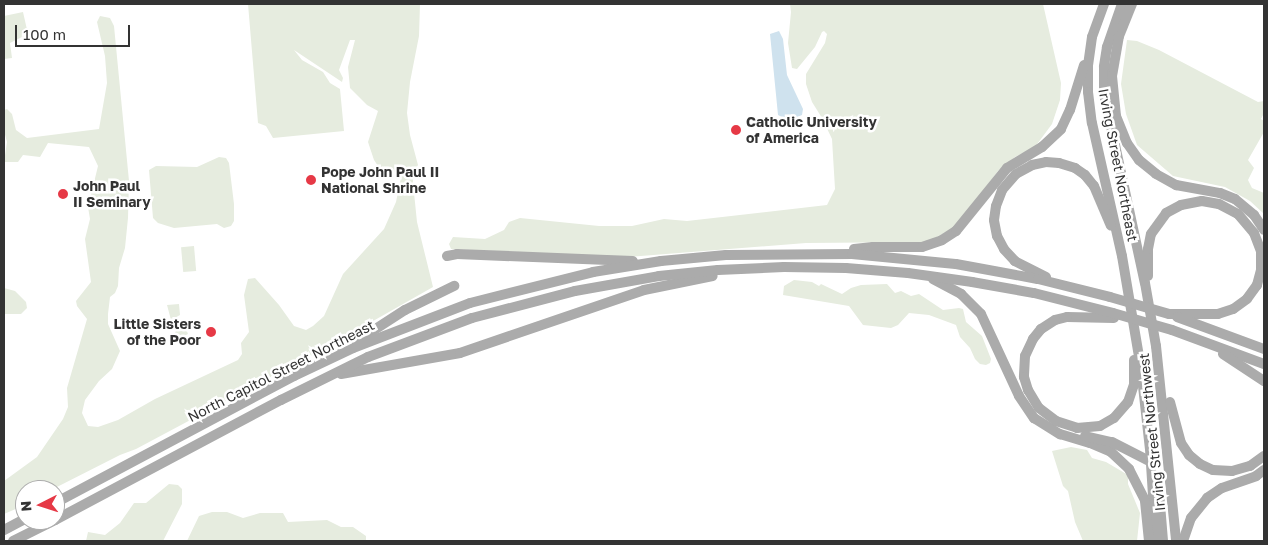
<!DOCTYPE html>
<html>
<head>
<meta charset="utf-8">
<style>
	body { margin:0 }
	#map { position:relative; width:1268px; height:545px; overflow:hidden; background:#fff; font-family:"Golos Text",sans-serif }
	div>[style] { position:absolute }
	.green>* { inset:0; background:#e6ecdf; transform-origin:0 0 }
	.water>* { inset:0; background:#cfe2ee }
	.primary>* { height:10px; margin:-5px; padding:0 5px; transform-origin:5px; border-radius:5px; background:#ababab }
	.primary-bridge>* { height:10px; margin:-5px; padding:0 5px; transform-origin:5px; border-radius:5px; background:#ababab }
	.dots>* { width:14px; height:14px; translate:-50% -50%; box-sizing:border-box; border:2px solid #fff; border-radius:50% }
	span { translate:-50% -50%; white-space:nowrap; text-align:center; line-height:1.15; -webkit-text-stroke:5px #fff; paint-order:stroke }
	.poi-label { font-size:14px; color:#333; font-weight:700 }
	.left { translate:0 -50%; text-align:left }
	.right { translate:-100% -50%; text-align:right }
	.street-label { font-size:14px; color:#333 }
	.frame { position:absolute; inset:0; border:5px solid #333; pointer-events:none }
	.north { position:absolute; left:15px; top:480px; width:50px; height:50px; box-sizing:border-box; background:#fff; border:1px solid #adadad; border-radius:50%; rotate:265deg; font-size:14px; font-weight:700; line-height:20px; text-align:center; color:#333 }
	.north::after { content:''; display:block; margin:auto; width:18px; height:22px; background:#e63946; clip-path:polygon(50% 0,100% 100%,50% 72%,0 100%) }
	.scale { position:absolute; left:15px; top:25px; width:115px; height:22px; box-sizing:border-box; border:2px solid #333; border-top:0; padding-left:6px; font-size:15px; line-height:18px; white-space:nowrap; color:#333; -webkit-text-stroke:4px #fff; paint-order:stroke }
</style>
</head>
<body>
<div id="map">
	<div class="green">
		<div style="clip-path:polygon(248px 4px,420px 4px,419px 36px,410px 82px,407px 113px,410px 135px,418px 165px,413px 174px,413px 183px,417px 222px,433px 287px,329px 346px,136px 449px,120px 455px,51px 490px,25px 490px,25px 505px,4px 514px,4px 481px,37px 457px,63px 419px,68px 407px,67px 388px,87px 319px,77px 306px,76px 301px,91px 282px,85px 239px,90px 219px,88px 207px,98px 166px,89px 147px,48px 143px,40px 157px,23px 155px,18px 162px,4px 162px,7px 142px,4px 131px,4px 110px,7px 109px,12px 114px,16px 130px,27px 138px,99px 129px,107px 83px,105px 56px,97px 22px,100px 16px,110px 18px,114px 26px,129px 181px,128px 218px,125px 248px,119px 268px,118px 286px,115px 293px,110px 297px,108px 314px,108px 324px,120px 351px,112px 369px,99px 381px,85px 400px,82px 413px,88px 426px,98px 427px,118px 420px,155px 399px,238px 360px,242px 354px,241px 343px,249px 332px,244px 295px,248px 279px,255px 278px,279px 305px,294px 326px,306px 330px,313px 326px,324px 316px,343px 274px,384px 229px,396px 202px,402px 173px,380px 169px,374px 160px,368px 142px,378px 111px,367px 105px,350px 88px,348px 67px,355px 40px,350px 40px,339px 70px,343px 78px,342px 82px,294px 50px,302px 60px,323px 72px,330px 83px,340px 89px,344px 131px,273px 138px,266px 126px,258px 123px)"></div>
		<div style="clip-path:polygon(790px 4px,1043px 4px,1061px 83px,1060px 100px,1052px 124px,1035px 147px,1015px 157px,998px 171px,957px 226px,928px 242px,806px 243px,628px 257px,451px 249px,449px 244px,453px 237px,485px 239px,504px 230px,509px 222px,520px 218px,599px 226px,632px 226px,664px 219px,687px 221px,827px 205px,835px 189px,832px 139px,822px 118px,812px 102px,806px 84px,806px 74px,825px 43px,827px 34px,824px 31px,822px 32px,815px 47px,797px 69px,792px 68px,788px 43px,791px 12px)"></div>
		<div style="clip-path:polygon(23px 12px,28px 34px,10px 43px,12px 58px,4px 59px,4px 16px)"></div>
		<div style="clip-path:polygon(1127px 40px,1137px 41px,1159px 50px,1258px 102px,1264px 101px,1264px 113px,1261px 119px,1264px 121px,1264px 132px,1248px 160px,1254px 168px,1248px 180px,1252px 188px,1264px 193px,1264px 214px,1250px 201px,1225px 187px,1173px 176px,1137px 145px,1126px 114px,1121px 84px)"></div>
		<div style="clip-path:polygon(219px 157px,226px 158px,229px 163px,234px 204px,234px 221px,231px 226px,224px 228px,217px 224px,174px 228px,158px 223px,153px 218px,149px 170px,156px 166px,197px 167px)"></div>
		<div style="left:194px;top:246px;width:25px;height:13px;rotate:85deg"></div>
		<div style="clip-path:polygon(794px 280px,812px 282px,819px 286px,821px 284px,842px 294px,851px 288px,861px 285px,887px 284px,895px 293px,901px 291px,911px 296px,919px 294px,943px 310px,959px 308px,963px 309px,966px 322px,982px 336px,991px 359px,990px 363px,986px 365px,980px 364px,975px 359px,970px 348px,960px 337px,956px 325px,929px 315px,909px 313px,898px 325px,891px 328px,863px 325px,849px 306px,783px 295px,784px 286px)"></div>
		<div style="clip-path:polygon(4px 288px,15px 291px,26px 302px,27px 308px,21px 314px,4px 314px)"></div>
		<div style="clip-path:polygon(179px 304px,180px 315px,171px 320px,167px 305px)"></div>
		<div style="clip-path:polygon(185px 326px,188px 334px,182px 337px,183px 340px,177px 344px,175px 332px)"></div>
		<div style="clip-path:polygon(1071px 447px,1087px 450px,1092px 458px,1106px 462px,1128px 475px,1128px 484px,1140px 513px,1137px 541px,1083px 541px,1075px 522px,1068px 491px,1063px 486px,1052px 451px)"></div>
		<div style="clip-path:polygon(169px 484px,178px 485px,182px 489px,182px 504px,163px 541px,86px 541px,88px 532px,105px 535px,120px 523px,134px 503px,146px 503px)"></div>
		<div style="clip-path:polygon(212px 512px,227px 512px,243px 518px,260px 513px,283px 513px,288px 522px,327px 520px,341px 527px,353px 527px,366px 536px,366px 540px,187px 541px,199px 516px)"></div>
	</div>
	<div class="water">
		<div style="clip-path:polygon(779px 31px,783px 39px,787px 75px,803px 109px,802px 115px,797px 117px,784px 118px,778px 115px,770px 34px)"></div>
	</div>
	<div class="primary">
		<div style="left:1104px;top:4px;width:35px;rotate:110deg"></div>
		<div style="left:1092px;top:37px;width:30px;rotate:98deg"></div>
		<div style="left:1088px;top:67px;width:25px;rotate:90deg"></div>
		<div style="left:1088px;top:92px;width:31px;rotate:83deg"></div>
		<div style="left:1092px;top:123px;width:136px;rotate:77.3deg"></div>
		<div style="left:1122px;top:256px;width:114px;rotate:80.4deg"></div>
		<div style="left:1141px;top:368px;width:81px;rotate:83.7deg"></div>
		<div style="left:1150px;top:449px;width:92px;rotate:86.3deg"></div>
		<div style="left:1122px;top:4px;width:46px;rotate:109.2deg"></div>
		<div style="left:1107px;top:47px;width:20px;rotate:99deg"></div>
		<div style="left:1104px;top:67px;width:27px;rotate:90deg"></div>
		<div style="left:1104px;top:94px;width:193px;rotate:77.8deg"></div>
		<div style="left:1145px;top:283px;width:64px;rotate:80.1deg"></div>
		<div style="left:1156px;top:346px;width:196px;rotate:84.1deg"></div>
		<div style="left:1132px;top:4px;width:35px;rotate:112deg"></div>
		<div style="left:1119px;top:36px;width:41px;rotate:99.9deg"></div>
		<div style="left:1112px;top:76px;width:40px;rotate:84.3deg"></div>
		<div style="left:1116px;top:116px;width:29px;rotate:68deg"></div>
		<div style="left:1127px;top:143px;width:21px;rotate:55deg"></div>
		<div style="left:1139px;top:160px;width:22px;rotate:39deg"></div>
		<div style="left:1156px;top:174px;width:23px;rotate:29deg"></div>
		<div style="left:1176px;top:185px;width:45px;rotate:10.3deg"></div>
		<div style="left:1220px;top:193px;width:16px;rotate:22deg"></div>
		<div style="left:1235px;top:199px;width:25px;rotate:40deg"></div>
		<div style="left:1254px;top:215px;width:18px;rotate:56deg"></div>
		<div style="left:854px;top:249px;width:19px;rotate:-6deg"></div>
		<div style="left:873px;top:247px;width:49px"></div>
		<div style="left:922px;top:247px;width:21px;rotate:-19deg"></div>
		<div style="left:942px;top:240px;width:17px;rotate:-33deg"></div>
		<div style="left:956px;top:231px;width:81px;rotate:-51deg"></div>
		<div style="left:1007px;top:168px;width:41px;rotate:-31deg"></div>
		<div style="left:1042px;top:147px;width:26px;rotate:-43deg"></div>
		<div style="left:1061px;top:129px;width:21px;rotate:-65deg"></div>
		<div style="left:1070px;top:110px;width:47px;rotate:-72.7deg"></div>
		<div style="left:447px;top:256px;width:10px;rotate:-11deg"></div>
		<div style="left:457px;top:254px;width:176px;rotate:2.3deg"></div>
		<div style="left:1148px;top:276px;width:27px;rotate:-90deg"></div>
		<div style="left:1148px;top:249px;width:15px;rotate:-79deg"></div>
		<div style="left:1151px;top:234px;width:26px;rotate:-54deg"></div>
		<div style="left:1166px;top:213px;width:17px;rotate:-28deg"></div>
		<div style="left:1181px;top:205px;width:21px;rotate:-11deg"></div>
		<div style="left:1202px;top:201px;width:17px;rotate:10deg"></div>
		<div style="left:1219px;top:204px;width:21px;rotate:28deg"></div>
		<div style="left:1238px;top:214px;width:25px;rotate:50deg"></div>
		<div style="left:1254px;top:233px;width:19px;rotate:69deg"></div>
		<div style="left:1261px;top:251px;width:19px;rotate:90deg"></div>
		<div style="left:1261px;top:270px;width:16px;rotate:105deg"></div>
		<div style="left:1257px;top:285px;width:17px;rotate:126deg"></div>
		<div style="left:1247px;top:299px;width:17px;rotate:144deg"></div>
		<div style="left:1233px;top:309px;width:16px;rotate:162deg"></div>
		<div style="left:1218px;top:314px;width:49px;rotate:180deg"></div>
		<div style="left:1046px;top:277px;width:35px;rotate:-153deg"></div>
		<div style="left:1015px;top:261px;width:16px;rotate:-133deg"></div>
		<div style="left:1004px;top:249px;width:15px;rotate:-118deg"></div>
		<div style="left:997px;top:236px;width:16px;rotate:-101deg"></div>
		<div style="left:994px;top:220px;width:14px;rotate:-82deg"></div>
		<div style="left:996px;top:206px;width:17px;rotate:-69deg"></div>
		<div style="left:1002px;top:190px;width:21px;rotate:-49deg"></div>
		<div style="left:1016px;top:174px;width:18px;rotate:-29deg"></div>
		<div style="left:1032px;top:165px;width:14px;rotate:-12deg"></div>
		<div style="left:1046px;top:162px;width:13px;rotate:4deg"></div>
		<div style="left:1059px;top:163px;width:17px;rotate:17deg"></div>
		<div style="left:1075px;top:168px;width:12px;rotate:35deg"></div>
		<div style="left:1085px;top:175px;width:14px;rotate:51deg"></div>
		<div style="left:1094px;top:186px;width:43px;rotate:67deg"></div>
		<div style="left:933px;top:279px;width:32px;rotate:28deg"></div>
		<div style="left:961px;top:294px;width:28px;rotate:45deg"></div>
		<div style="left:981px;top:314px;width:90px;rotate:65.1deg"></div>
		<div style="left:1019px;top:396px;width:27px;rotate:56deg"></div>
		<div style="left:1034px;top:418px;width:31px;rotate:32deg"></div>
		<div style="left:1060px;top:434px;width:31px;rotate:17deg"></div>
		<div style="left:1090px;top:443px;width:23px;rotate:23deg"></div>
		<div style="left:1111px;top:452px;width:25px;rotate:43deg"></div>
		<div style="left:1129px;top:469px;width:36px;rotate:63deg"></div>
		<div style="left:1145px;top:501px;width:40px;rotate:84.3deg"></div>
		<div style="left:1177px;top:317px;width:93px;rotate:20.2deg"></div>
		<div style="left:1114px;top:318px;width:47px;rotate:-178.8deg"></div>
		<div style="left:1067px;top:317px;width:12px;rotate:166deg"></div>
		<div style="left:1055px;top:320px;width:17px;rotate:147deg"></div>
		<div style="left:1041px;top:329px;width:13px;rotate:129deg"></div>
		<div style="left:1033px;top:339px;width:19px;rotate:115deg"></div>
		<div style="left:1025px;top:356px;width:21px;rotate:93deg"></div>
		<div style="left:1024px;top:377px;width:14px;rotate:73deg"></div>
		<div style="left:1028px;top:390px;width:21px;rotate:59deg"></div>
		<div style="left:1039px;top:408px;width:21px;rotate:37deg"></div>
		<div style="left:1056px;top:421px;width:22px;rotate:18deg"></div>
		<div style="left:1077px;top:428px;width:23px;rotate:-5deg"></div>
		<div style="left:1100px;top:426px;width:16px;rotate:-30deg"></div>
		<div style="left:1114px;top:418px;width:21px;rotate:-49deg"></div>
		<div style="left:1128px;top:402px;width:18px;rotate:-71deg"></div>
		<div style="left:1134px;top:385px;width:25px;rotate:-90deg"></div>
		<div style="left:1172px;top:330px;width:98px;rotate:20.3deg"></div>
		<div style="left:357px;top:341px;width:57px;rotate:-32.9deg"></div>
		<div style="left:405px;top:310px;width:55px;rotate:-26.1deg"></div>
		<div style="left:1223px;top:354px;width:49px;rotate:33.4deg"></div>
		<div style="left:341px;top:374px;width:121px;rotate:-10deg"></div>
		<div style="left:460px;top:353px;width:194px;rotate:-18.9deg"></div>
		<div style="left:644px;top:290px;width:70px;rotate:-11.5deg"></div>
		<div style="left:1170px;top:402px;width:42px;rotate:75deg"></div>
		<div style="left:1181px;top:443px;width:14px;rotate:56deg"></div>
		<div style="left:1189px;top:455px;width:14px;rotate:39deg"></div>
		<div style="left:1200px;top:464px;width:14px;rotate:25deg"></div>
		<div style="left:1213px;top:470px;width:19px;rotate:3deg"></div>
		<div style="left:1232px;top:471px;width:19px;rotate:-16deg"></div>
		<div style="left:1250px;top:466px;width:17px;rotate:-36deg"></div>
		<div style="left:1085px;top:436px;width:28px;rotate:13deg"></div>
		<div style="left:1112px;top:442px;width:44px;rotate:27.1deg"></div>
		<div style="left:1159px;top:492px;width:49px;rotate:85.3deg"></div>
		<div style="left:55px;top:503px;width:271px;rotate:-28deg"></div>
		<div style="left:294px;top:376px;width:65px;rotate:-25.4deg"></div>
		<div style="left:353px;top:348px;width:125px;rotate:-21deg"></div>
		<div style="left:470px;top:303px;width:127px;rotate:-14.1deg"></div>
		<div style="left:593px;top:272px;width:69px;rotate:-9.2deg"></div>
		<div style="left:661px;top:261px;width:65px;rotate:-5.3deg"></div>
		<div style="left:726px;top:255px;width:126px;rotate:-0.5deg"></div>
		<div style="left:852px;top:254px;width:104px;rotate:5.5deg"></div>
		<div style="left:956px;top:264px;width:83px;rotate:10.4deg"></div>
		<div style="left:1038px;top:279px;width:74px;rotate:14deg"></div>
		<div style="left:55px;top:520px;width:256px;rotate:-28deg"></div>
		<div style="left:281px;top:400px;width:97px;rotate:-26.3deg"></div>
		<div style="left:368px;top:357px;width:111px;rotate:-20.6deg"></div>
		<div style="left:472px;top:318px;width:106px;rotate:-14.7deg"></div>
		<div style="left:575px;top:291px;width:85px;rotate:-10.1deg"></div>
		<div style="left:659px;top:276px;width:59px;rotate:-5.8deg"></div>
		<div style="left:718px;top:270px;width:66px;rotate:-2.6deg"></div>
		<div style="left:784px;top:267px;width:62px;rotate:0.9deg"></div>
		<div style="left:846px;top:268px;width:62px;rotate:4.6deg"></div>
		<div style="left:908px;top:273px;width:65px;rotate:8deg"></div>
		<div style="left:972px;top:282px;width:63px;rotate:10.1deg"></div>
		<div style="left:1034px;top:293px;width:81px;rotate:14.2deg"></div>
		<div style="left:4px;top:530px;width:24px;rotate:-28deg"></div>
		<div style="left:13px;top:541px;width:47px;rotate:-26.6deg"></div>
		<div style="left:1183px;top:541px;width:24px;rotate:-71deg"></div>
		<div style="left:1191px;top:518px;width:26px;rotate:-51deg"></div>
		<div style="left:1207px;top:498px;width:18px;rotate:-34deg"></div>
		<div style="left:1222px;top:488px;width:36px;rotate:-19deg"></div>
		<div style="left:1256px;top:476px;width:10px;rotate:-37deg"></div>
	</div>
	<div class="primary-bridge">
		<div style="left:1110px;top:297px;width:61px;rotate:16.1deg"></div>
		<div style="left:1113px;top:313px;width:61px;rotate:16.1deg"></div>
	</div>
	<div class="dots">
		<div style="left:736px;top:130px;background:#e63946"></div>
		<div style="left:311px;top:180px;background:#e63946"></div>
		<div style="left:63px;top:194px;background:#e63946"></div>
		<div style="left:211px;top:332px;background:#e63946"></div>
	</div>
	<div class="poi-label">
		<span class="left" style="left:746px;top:130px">Catholic University<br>of America</span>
		<span class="left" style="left:321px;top:180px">Pope John Paul II<br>National Shrine</span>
		<span class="left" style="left:73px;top:194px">John Paul<br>II Seminary</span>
		<span class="right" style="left:201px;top:332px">Little Sisters<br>of the Poor</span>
	</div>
	<div class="street-label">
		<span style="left:1118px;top:165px;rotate:79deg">Irving Street Northeast</span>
		<span style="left:281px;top:371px;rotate:-27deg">North Capitol Street Northeast</span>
		<span style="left:1152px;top:432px;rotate:-96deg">Irving Street Northwest</span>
	</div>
	<div class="frame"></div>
	<div class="north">N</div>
	<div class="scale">100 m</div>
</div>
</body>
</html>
